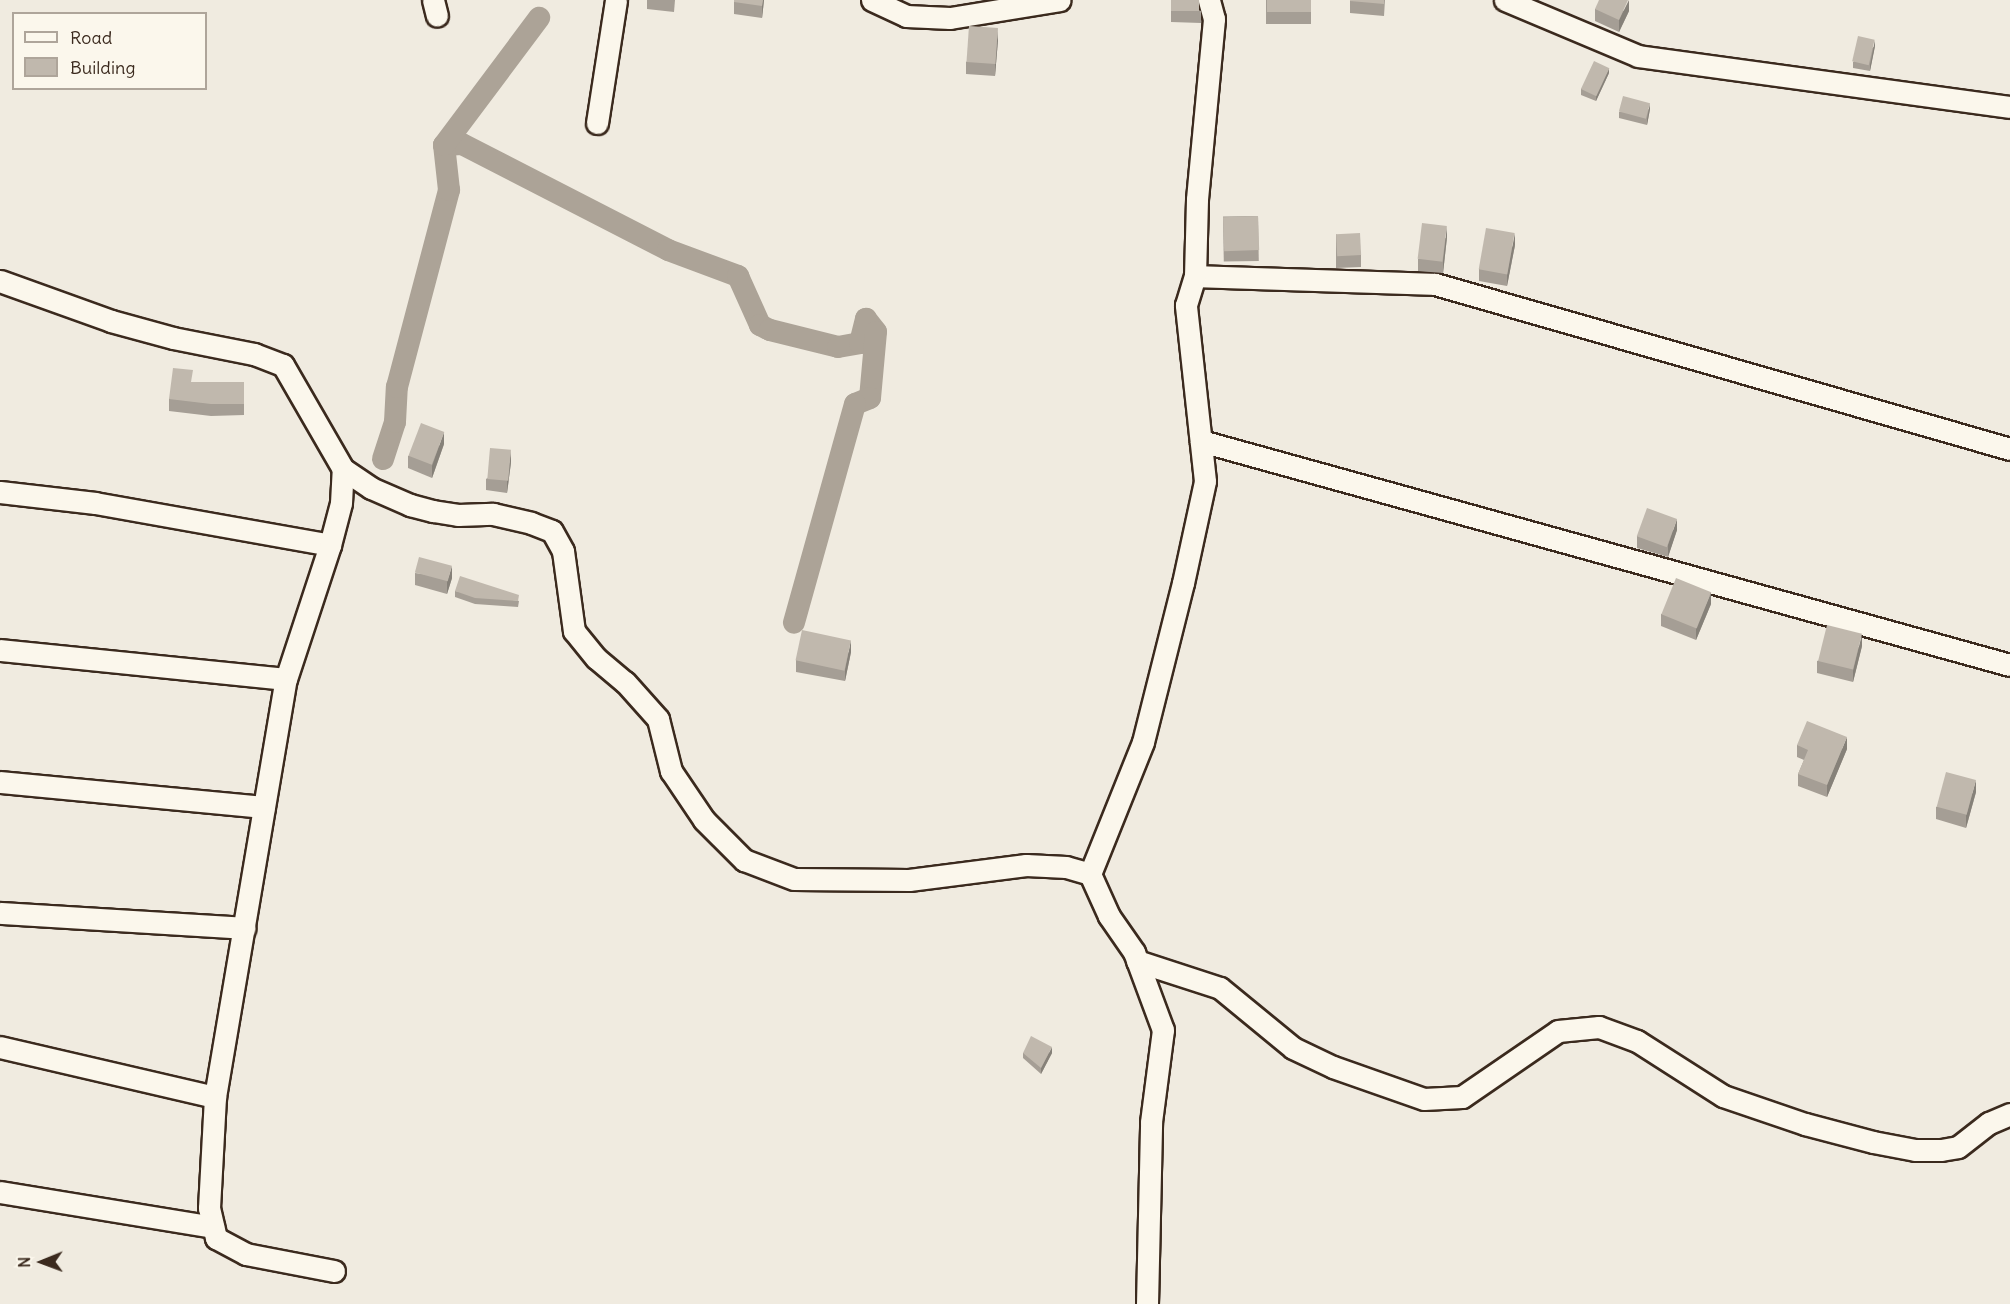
<!DOCTYPE html>
<html>
<head>
<meta charset="utf-8">
<style>
	body { margin:0 }
	#map { position:relative; width:2010px; height:1304px; overflow:hidden; background:#f0ebe0; font-family:Delius,sans-serif }
	div>[style] { position:absolute }
	.canal>* { height:22px; margin:-11px; padding:0 11px; transform-origin:11px; border-radius:11px; background:#aca397 }
	.roads { filter:drop-shadow(2px 0 #3b2a1e) drop-shadow(-2px 0 #3b2a1e) drop-shadow(0 2px #3b2a1e) drop-shadow(0 -2px #3b2a1e) }
	.minor>* { height:21px; margin:-10.5px; padding:0 10.5px; transform-origin:10.5px; border-radius:10.5px; background:#fbf7ec }
	.wall>* { inset:0; background:#a59e95; transform-origin:0 0 }
	.shaded-wall>* { inset:0; background:#868179 }
	.building>* { inset:0; background:#c0b8ad; transform-origin:0 0 }
	span { translate:-50% -50%; white-space:nowrap; text-align:center; line-height:1.15; -webkit-text-stroke:6px #fbf7ec; paint-order:stroke }
	.legend { position:absolute; left:12px; top:12px; width:195px; height:78px; box-sizing:border-box; background:#fbf7ec; border:2px solid #aea59a; margin:0; padding:8px 10px; list-style:none; font-size:18px; color:#3b2a1e }
	.legend li { display:flex; align-items:center; gap:12px; height:30px }
	.legend b { width:30px; border:2px solid #aea59a }
	.north { position:absolute; left:12px; top:1232px; width:60px; height:60px; -webkit-text-stroke:4px #fbf7ec; paint-order:stroke; rotate:269deg; font-size:16px; font-weight:700; line-height:24px; text-align:center; color:#3b2a1e }
	.north::after { content:''; display:block; margin:auto; width:21px; height:27px; background:#3b2a1e; clip-path:polygon(50% 0,100% 100%,50% 72%,0 100%) }
</style>
</head>
<body>
<div id="map">
	<div class="canal">
		<div style="left:444px;top:145px;width:18px;rotate:-3deg"></div>
		<div style="left:462px;top:144px;width:232px;rotate:27.2deg"></div>
		<div style="left:668px;top:250px;width:75px;rotate:20.4deg"></div>
		<div style="left:738px;top:276px;width:54px;rotate:65.8deg"></div>
		<div style="left:760px;top:325px;width:11px;rotate:27deg"></div>
		<div style="left:770px;top:330px;width:70px;rotate:14deg"></div>
		<div style="left:838px;top:347px;width:22px;rotate:-10deg"></div>
		<div style="left:860px;top:343px;width:25px;rotate:-76deg"></div>
		<div style="left:866px;top:319px;width:16px;rotate:52deg"></div>
		<div style="left:876px;top:332px;width:66px;rotate:95.2deg"></div>
		<div style="left:870px;top:398px;width:16px;rotate:158deg"></div>
		<div style="left:855px;top:404px;width:227px;rotate:105.6deg"></div>
		<div style="left:383px;top:459px;width:39px;rotate:-72deg"></div>
		<div style="left:395px;top:422px;width:35px;rotate:-87deg"></div>
		<div style="left:397px;top:387px;width:204px;rotate:-75.2deg"></div>
		<div style="left:449px;top:190px;width:45px;rotate:-96.3deg"></div>
		<div style="left:444px;top:145px;width:159px;rotate:-53.2deg"></div>
	</div>
	<div class="roads">
		<div class="minor">
			<div style="left:433px;top:0;width:16px;rotate:76deg"></div>
			<div style="left:872px;top:0;width:38px;rotate:25deg"></div>
			<div style="left:906px;top:16px;width:44px;rotate:2.6deg"></div>
			<div style="left:950px;top:18px;width:111px;rotate:-9.3deg"></div>
			<div style="left:1505px;top:0;width:144px;rotate:22.8deg"></div>
			<div style="left:1638px;top:56px;width:375px;rotate:7.8deg"></div>
			<div style="left:597px;top:123px;width:124px;rotate:-81.2deg"></div>
			<div style="left:1195px;top:276px;width:240px;rotate:1.9deg"></div>
			<div style="left:1435px;top:284px;width:598px;rotate:16.01deg"></div>
			<div style="left:0;top:281px;width:118px;rotate:19.8deg"></div>
			<div style="left:111px;top:321px;width:64px;rotate:15.3deg"></div>
			<div style="left:173px;top:338px;width:83px;rotate:11.2deg"></div>
			<div style="left:254px;top:354px;width:31px;rotate:21deg"></div>
			<div style="left:283px;top:365px;width:120px;rotate:60deg"></div>
			<div style="left:343px;top:469px;width:34px;rotate:34deg"></div>
			<div style="left:371px;top:488px;width:43px;rotate:23.6deg"></div>
			<div style="left:410px;top:505px;width:24px;rotate:15deg"></div>
			<div style="left:433px;top:511px;width:25px;rotate:9deg"></div>
			<div style="left:458px;top:515px;width:35px;rotate:-2deg"></div>
			<div style="left:493px;top:514px;width:39px;rotate:13deg"></div>
			<div style="left:531px;top:523px;width:22px;rotate:21deg"></div>
			<div style="left:552px;top:531px;width:23px;rotate:61deg"></div>
			<div style="left:563px;top:551px;width:81px;rotate:82.2deg"></div>
			<div style="left:574px;top:631px;width:35px;rotate:51deg"></div>
			<div style="left:596px;top:658px;width:38px;rotate:40deg"></div>
			<div style="left:625px;top:682px;width:50px;rotate:48.3deg"></div>
			<div style="left:658px;top:719px;width:54px;rotate:76deg"></div>
			<div style="left:671px;top:771px;width:59px;rotate:56deg"></div>
			<div style="left:704px;top:820px;width:57px;rotate:45deg"></div>
			<div style="left:744px;top:860px;width:53px;rotate:20.8deg"></div>
			<div style="left:794px;top:879px;width:115px;rotate:0.5deg"></div>
			<div style="left:909px;top:880px;width:118px;rotate:-7.3deg"></div>
			<div style="left:1026px;top:865px;width:40px;rotate:2.9deg"></div>
			<div style="left:1066px;top:867px;width:25px;rotate:16deg"></div>
			<div style="left:1201px;top:441px;width:839px;rotate:15.48deg"></div>
			<div style="left:0;top:492px;width:96px;rotate:6.6deg"></div>
			<div style="left:95px;top:503px;width:239px;rotate:10.1deg"></div>
			<div style="left:0;top:650px;width:287px;rotate:5.8deg"></div>
			<div style="left:0;top:782px;width:265px;rotate:5.4deg"></div>
			<div style="left:0;top:913px;width:245px;rotate:3.5deg"></div>
			<div style="left:1137px;top:961px;width:87px;rotate:18deg"></div>
			<div style="left:1220px;top:988px;width:94px;rotate:39.4deg"></div>
			<div style="left:1293px;top:1048px;width:44px;rotate:25.4deg"></div>
			<div style="left:1333px;top:1067px;width:96px;rotate:19.4deg"></div>
			<div style="left:1424px;top:1099px;width:38px;rotate:-3deg"></div>
			<div style="left:1462px;top:1097px;width:116px;rotate:-34.5deg"></div>
			<div style="left:1558px;top:1031px;width:41px;rotate:-5.6deg"></div>
			<div style="left:1599px;top:1027px;width:40px;rotate:20.2deg"></div>
			<div style="left:1637px;top:1041px;width:102px;rotate:32.6deg"></div>
			<div style="left:1723px;top:1096px;width:87px;rotate:18.9deg"></div>
			<div style="left:1805px;top:1124px;width:70px;rotate:14.8deg"></div>
			<div style="left:1873px;top:1142px;width:43px;rotate:10.8deg"></div>
			<div style="left:1915px;top:1150px;width:26px"></div>
			<div style="left:1941px;top:1150px;width:17px;rotate:-10deg"></div>
			<div style="left:1958px;top:1147px;width:39px;rotate:-38deg"></div>
			<div style="left:1989px;top:1123px;width:23px;rotate:-23deg"></div>
			<div style="left:0;top:1047px;width:221px;rotate:13.1deg"></div>
			<div style="left:0;top:1192px;width:216px;rotate:9.3deg"></div>
			<div style="left:334px;top:1271px;width:90px;rotate:-169.1deg"></div>
			<div style="left:246px;top:1254px;width:34px;rotate:-152deg"></div>
			<div style="left:216px;top:1238px;width:31px;rotate:-103deg"></div>
			<div style="left:209px;top:1208px;width:111px;rotate:-86.9deg"></div>
			<div style="left:215px;top:1097px;width:424px;rotate:-80.4deg"></div>
			<div style="left:286px;top:679px;width:141px;rotate:-71.8deg"></div>
			<div style="left:330px;top:545px;width:43px;rotate:-75.3deg"></div>
			<div style="left:341px;top:503px;width:34px;rotate:-87deg"></div>
			<div style="left:1147px;top:1304px;width:182px;rotate:-88.7deg"></div>
			<div style="left:1151px;top:1122px;width:93px;rotate:-82.6deg"></div>
			<div style="left:1163px;top:1030px;width:83px;rotate:-110.4deg"></div>
			<div style="left:1134px;top:952px;width:44px;rotate:-124.8deg"></div>
			<div style="left:1109px;top:916px;width:46px;rotate:-114.3deg"></div>
			<div style="left:1090px;top:874px;width:142px;rotate:-68.1deg"></div>
			<div style="left:1143px;top:742px;width:164px;rotate:-75.9deg"></div>
			<div style="left:1183px;top:583px;width:104px;rotate:-77.8deg"></div>
			<div style="left:1205px;top:481px;width:177px;rotate:-96.2deg"></div>
			<div style="left:1186px;top:305px;width:30px;rotate:-73deg"></div>
			<div style="left:1195px;top:276px;width:77px;rotate:-88.5deg"></div>
			<div style="left:1197px;top:199px;width:181px;rotate:-84.6deg"></div>
			<div style="left:1214px;top:19px;width:20px;rotate:-105deg"></div>
		</div>
	</div>
	<div class="wall">
		<div style="clip-path:polygon(647px 0,675px 0,674px 12px,647px 9px)"></div>
		<div style="clip-path:polygon(734px 0,764px 0,762px 18px,734px 14px)"></div>
		<div style="clip-path:polygon(1171px 0,1201px 11px,1201px 23px,1171px 22px)"></div>
		<div style="left:1266px;top:0;width:45px;height:24px"></div>
		<div style="clip-path:polygon(1350px 0,1385px 0,1384px 16px,1350px 13px)"></div>
		<div style="clip-path:polygon(1595px 9px,1629px 11px,1619px 32px,1595px 21px)"></div>
		<div style="clip-path:polygon(998px 40px,995px 76px,966px 74px,966px 62px)"></div>
		<div style="clip-path:polygon(1875px 46px,1870px 71px,1853px 68px,1853px 62px)"></div>
		<div style="clip-path:polygon(1609px 73px,1596px 101px,1581px 95px,1581px 89px)"></div>
		<div style="clip-path:polygon(1650px 109px,1647px 125px,1619px 118px,1619px 112px)"></div>
		<div style="left:1258px;top:216px;width:45px;height:35px;rotate:89deg"></div>
		<div style="clip-path:polygon(1336px 234px,1361px 255px,1361px 267px,1336px 268px)"></div>
		<div style="clip-path:polygon(1447px 237px,1443px 273px,1418px 271px,1418px 259px)"></div>
		<div style="clip-path:polygon(1515px 245px,1507px 286px,1479px 281px,1479px 269px)"></div>
		<div style="clip-path:polygon(193px 382px,244px 382px,244px 415px,211px 416px,169px 411px,169px 399px)"></div>
		<div style="clip-path:polygon(444px 444px,432px 478px,408px 468px,408px 456px)"></div>
		<div style="clip-path:polygon(511px 462px,507px 493px,486px 490px,486px 479px)"></div>
		<div style="clip-path:polygon(1677px 530px,1668px 557px,1637px 548px,1637px 536px)"></div>
		<div style="clip-path:polygon(415px 573px,452px 578px,447px 594px,415px 585px)"></div>
		<div style="clip-path:polygon(455px 591px,519px 601px,518px 607px,475px 604px,455px 597px)"></div>
		<div style="clip-path:polygon(1711px 604px,1696px 640px,1661px 626px,1661px 614px)"></div>
		<div style="clip-path:polygon(1862px 646px,1853px 682px,1817px 673px,1817px 661px)"></div>
		<div style="clip-path:polygon(851px 652px,845px 681px,796px 672px,796px 660px)"></div>
		<div style="clip-path:polygon(1797px 745px,1847px 749px,1827px 797px,1798px 786px,1798px 774px,1804px 760px,1797px 757px)"></div>
		<div style="clip-path:polygon(1976px 792px,1966px 828px,1936px 819px,1936px 807px)"></div>
		<div style="clip-path:polygon(1023px 1053px,1052px 1053px,1041px 1074px,1023px 1058px)"></div>
	</div>
	<div class="shaded-wall">
		<div style="clip-path:polygon(763px 0,764px 0,762px 18px,762px 6px)"></div>
		<div style="clip-path:polygon(1629px 0,1629px 11px,1619px 32px,1619px 20px)"></div>
		<div style="clip-path:polygon(998px 28px,998px 40px,995px 76px,995px 64px)"></div>
		<div style="clip-path:polygon(1875px 40px,1875px 46px,1870px 71px,1870px 65px)"></div>
		<div style="clip-path:polygon(1609px 68px,1609px 73px,1596px 101px,1596px 95px)"></div>
		<div style="clip-path:polygon(1650px 103px,1650px 109px,1647px 125px,1647px 119px)"></div>
		<div style="clip-path:polygon(1447px 226px,1447px 237px,1443px 273px,1443px 261px)"></div>
		<div style="clip-path:polygon(1515px 233px,1515px 245px,1507px 286px,1507px 274px)"></div>
		<div style="clip-path:polygon(444px 432px,444px 444px,432px 478px,432px 466px)"></div>
		<div style="clip-path:polygon(511px 450px,511px 462px,507px 493px,507px 481px)"></div>
		<div style="clip-path:polygon(1677px 519px,1677px 530px,1668px 557px,1668px 545px)"></div>
		<div style="clip-path:polygon(452px 566px,452px 578px,447px 594px,447px 582px)"></div>
		<div style="clip-path:polygon(1711px 592px,1711px 604px,1696px 640px,1696px 628px)"></div>
		<div style="clip-path:polygon(1862px 634px,1862px 646px,1853px 682px,1853px 671px)"></div>
		<div style="clip-path:polygon(851px 640px,851px 652px,845px 681px,845px 670px)"></div>
		<div style="clip-path:polygon(1847px 737px,1847px 749px,1827px 797px,1827px 785px)"></div>
		<div style="clip-path:polygon(1976px 780px,1976px 792px,1966px 828px,1966px 816px)"></div>
		<div style="clip-path:polygon(1052px 1047px,1052px 1053px,1041px 1074px,1041px 1068px)"></div>
	</div>
	<div class="building">
		<div style="clip-path:polygon(734px 0,763px 0,762px 6px,734px 2px)"></div>
		<div style="left:1171px;top:0;width:28px;height:11px"></div>
		<div style="left:1267px;top:0;width:44px;height:12px"></div>
		<div style="clip-path:polygon(1350px 0,1384px 0,1384px 4px,1350px 1px)"></div>
		<div style="clip-path:polygon(1599px 0,1628px 0,1619px 20px,1595px 9px)"></div>
		<div style="left:969px;top:26px;width:29px;height:36px;rotate:4deg"></div>
		<div style="left:1858px;top:36px;width:17px;height:26px;rotate:13deg"></div>
		<div style="left:1594px;top:61px;width:17px;height:31px;rotate:25deg"></div>
		<div style="left:1623px;top:96px;width:28px;height:16px;rotate:15deg"></div>
		<div style="left:1258px;top:216px;width:34px;height:35px;rotate:88deg"></div>
		<div style="left:1422px;top:223px;width:25px;height:36px;rotate:7deg"></div>
		<div style="left:1486px;top:228px;width:29px;height:42px;rotate:10deg"></div>
		<div style="left:1360px;top:233px;width:22px;height:24px;rotate:87deg"></div>
		<div style="clip-path:polygon(173px 368px,193px 370px,191px 382px,244px 382px,244px 404px,211px 404px,169px 399px)"></div>
		<div style="left:421px;top:423px;width:25px;height:35px;rotate:21deg"></div>
		<div style="left:490px;top:448px;width:21px;height:31px;rotate:5deg"></div>
		<div style="left:1647px;top:508px;width:32px;height:30px;rotate:20deg"></div>
		<div style="left:419px;top:557px;width:34px;height:16px;rotate:15deg"></div>
		<div style="clip-path:polygon(460px 576px,519px 595px,518px 601px,475px 598px,455px 591px)"></div>
		<div style="left:1676px;top:578px;width:38px;height:39px;rotate:22deg"></div>
		<div style="left:1827px;top:625px;width:36px;height:37px;rotate:14deg"></div>
		<div style="left:802px;top:630px;width:50px;height:31px;rotate:12deg"></div>
		<div style="clip-path:polygon(1807px 721px,1847px 737px,1827px 785px,1798px 774px,1808px 750px,1797px 745px)"></div>
		<div style="left:1946px;top:772px;width:31px;height:36px;rotate:15deg"></div>
		<div style="clip-path:polygon(1031px 1036px,1052px 1047px,1041px 1068px,1023px 1053px)"></div>
	</div>
	<ul class="legend">
	<li><b style="height:8px;background:#fbf7ec"></b>Road</li>
	<li><b style="height:16px;background:#c0b8ad"></b>Building</li>
	</ul>
	<div class="north">N</div>
</div>
</body>
</html>
